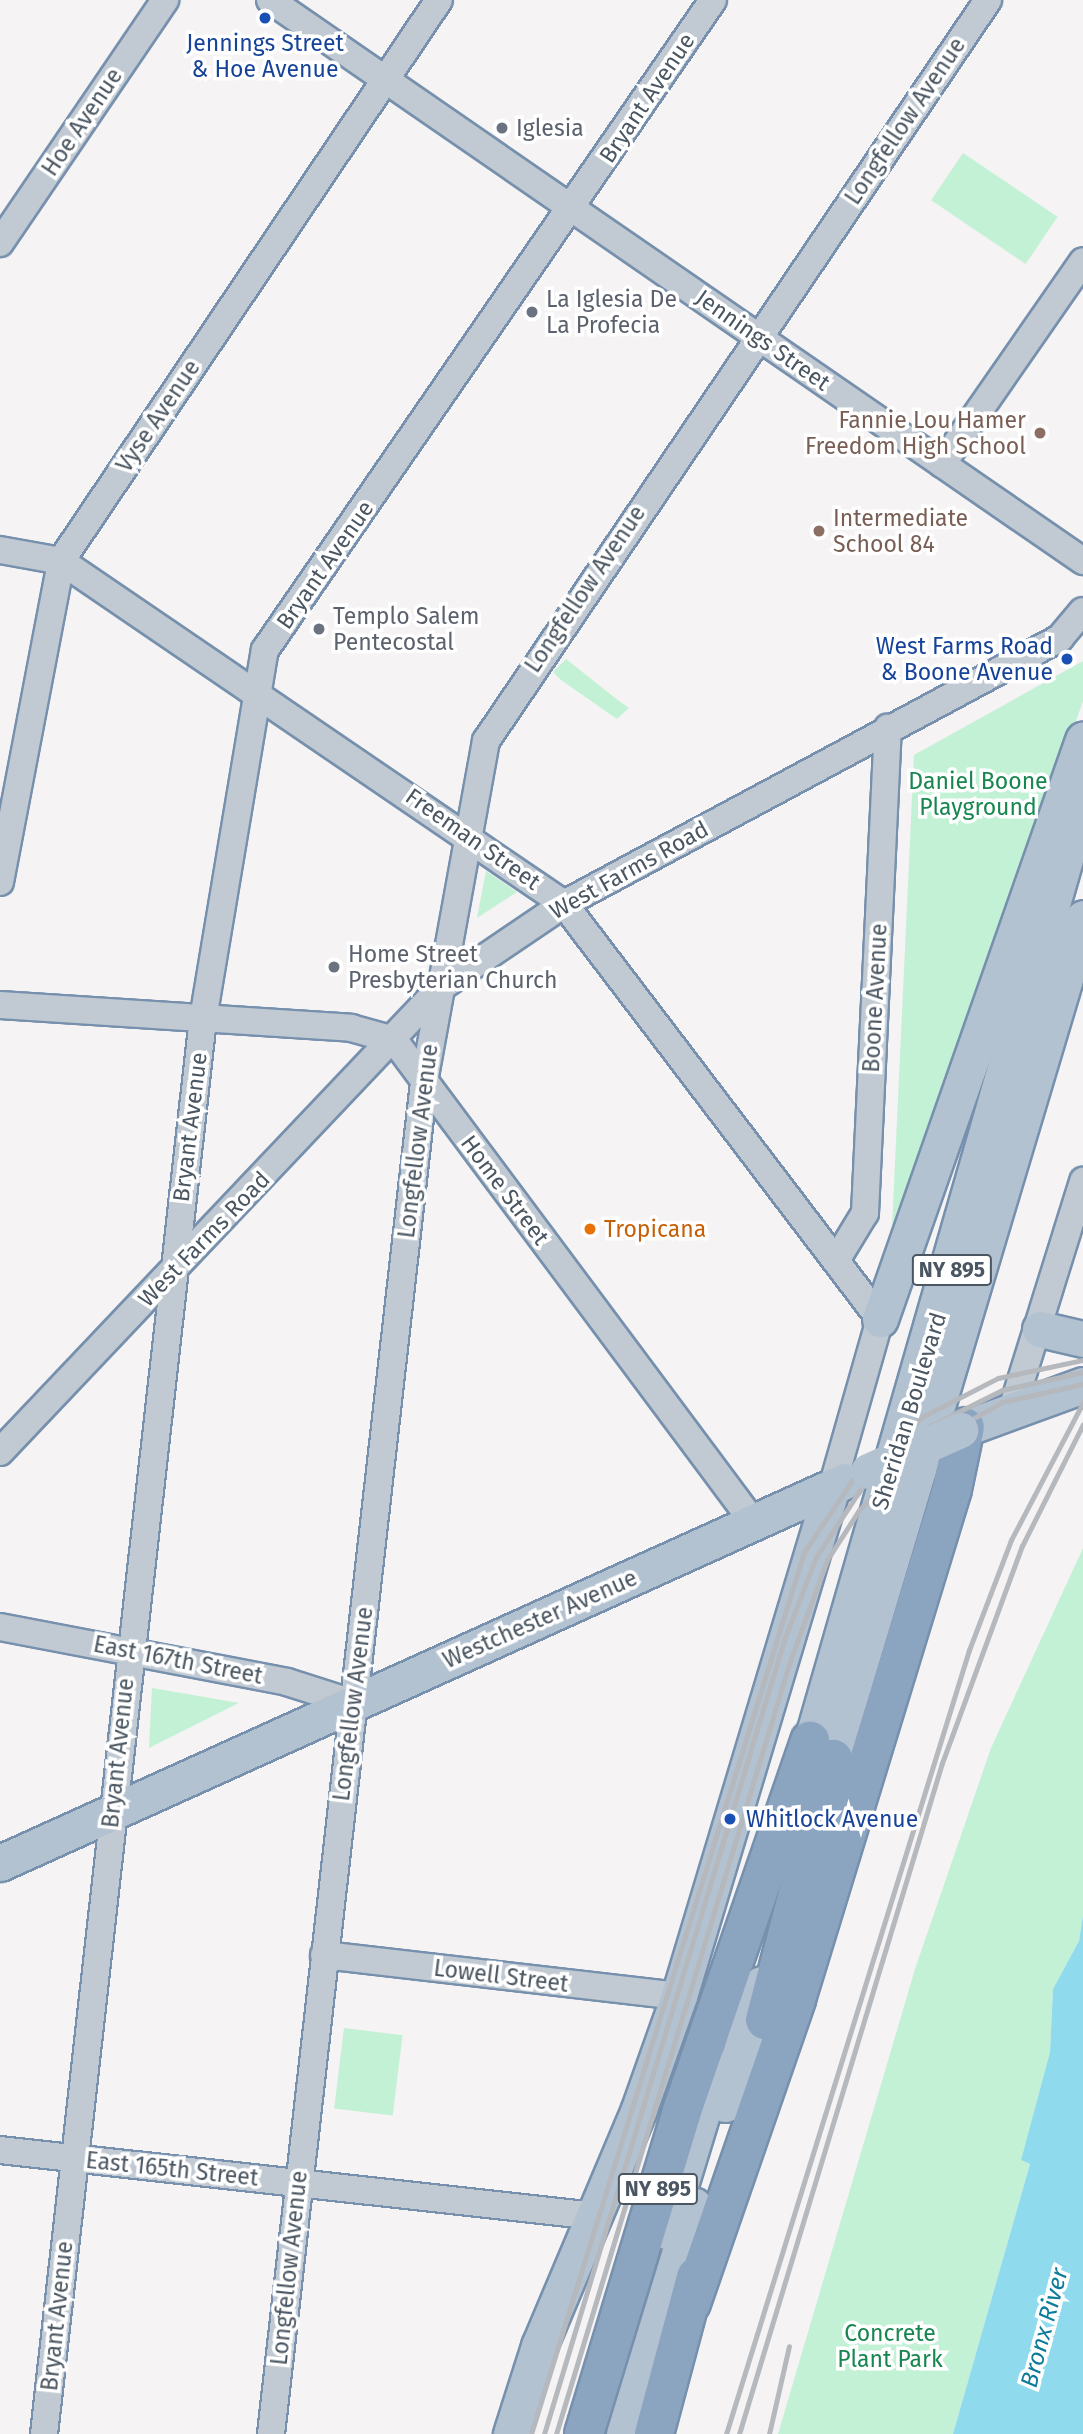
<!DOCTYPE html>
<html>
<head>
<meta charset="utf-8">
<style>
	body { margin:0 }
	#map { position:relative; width:1083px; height:2434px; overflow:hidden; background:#f5f3f3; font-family:"Fira Sans",sans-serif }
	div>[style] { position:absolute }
	.green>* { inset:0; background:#c3f1d5; transform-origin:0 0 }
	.water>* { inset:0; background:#90daee }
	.roads { filter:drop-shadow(2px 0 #7690ad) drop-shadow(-2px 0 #7690ad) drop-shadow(0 2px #7690ad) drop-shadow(0 -2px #7690ad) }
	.minor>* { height:26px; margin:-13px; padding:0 13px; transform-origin:13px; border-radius:13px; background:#c1cad2 }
	.major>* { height:35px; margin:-17.5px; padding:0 17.5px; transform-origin:17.5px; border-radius:17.5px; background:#b3c2d1 }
	.highway>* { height:38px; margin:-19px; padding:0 19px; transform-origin:19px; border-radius:19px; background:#8ba5c1 }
	.rail>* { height:5px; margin:-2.5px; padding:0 2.5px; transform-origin:2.5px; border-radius:2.5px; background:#b5b8bd }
	.major-bridge>* { height:35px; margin:-17.5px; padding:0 17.5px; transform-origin:17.5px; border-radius:17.5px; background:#b3c2d1 }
	.dots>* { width:19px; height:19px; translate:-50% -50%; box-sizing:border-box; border:4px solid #fff; border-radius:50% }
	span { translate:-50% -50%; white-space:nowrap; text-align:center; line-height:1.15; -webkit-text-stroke:7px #fff; paint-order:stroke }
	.shield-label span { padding:2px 5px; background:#fff; border:2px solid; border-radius:5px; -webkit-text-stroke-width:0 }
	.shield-label { font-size:21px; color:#4a5661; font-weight:700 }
	.transit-label { font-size:23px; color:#164399 }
	.right { translate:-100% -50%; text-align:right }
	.left { translate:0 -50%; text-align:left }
	.street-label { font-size:23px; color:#4a5661 }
	.worship-label { font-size:23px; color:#5b616d }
	.education-label { font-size:23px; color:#785e54 }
	.park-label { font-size:23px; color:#17864f }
	.food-label { font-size:23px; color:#c56008 }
	.water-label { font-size:24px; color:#0c7c9b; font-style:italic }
</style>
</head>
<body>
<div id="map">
	<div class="green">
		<div style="left:963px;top:153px;width:114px;height:57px;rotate:34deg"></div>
		<div style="clip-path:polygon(566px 659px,619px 701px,629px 708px,617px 719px,561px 680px,553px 672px)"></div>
		<div style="clip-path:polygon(1083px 661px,1083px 701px,908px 1199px,892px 1228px,914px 755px)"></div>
		<div style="clip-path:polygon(486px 871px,517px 892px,477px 918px)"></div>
		<div style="clip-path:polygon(1083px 1548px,1083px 1915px,1079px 1941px,1053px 1989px,1050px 2052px,1021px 2160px,1030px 2164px,953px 2434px,778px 2434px,915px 1969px,991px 1748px)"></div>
		<div style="clip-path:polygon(152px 1688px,239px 1703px,149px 1748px)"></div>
		<div style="left:344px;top:2028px;width:59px;height:81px;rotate:7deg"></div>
	</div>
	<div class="water">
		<div style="clip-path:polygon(1083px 1915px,1083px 2434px,953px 2434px,1030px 2164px,1021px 2160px,1050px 2052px,1053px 1989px,1079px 1941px)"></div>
	</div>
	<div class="roads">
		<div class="minor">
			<div style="left:270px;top:0;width:988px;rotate:34.61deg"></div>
			<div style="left:0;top:243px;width:294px;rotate:-55.8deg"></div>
			<div style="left:942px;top:464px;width:247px;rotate:-55.2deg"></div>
			<div style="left:0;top:550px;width:62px;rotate:10.2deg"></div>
			<div style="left:61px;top:561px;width:609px;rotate:34.29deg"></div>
			<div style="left:564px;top:904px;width:522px;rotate:52.71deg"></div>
			<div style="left:880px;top:1319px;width:175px;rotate:105.9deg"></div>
			<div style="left:0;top:882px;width:327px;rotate:-79.2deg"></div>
			<div style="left:61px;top:561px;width:676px;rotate:-56.03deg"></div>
			<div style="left:0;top:1005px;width:352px;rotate:3.7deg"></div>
			<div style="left:351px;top:1028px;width:45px;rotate:15.6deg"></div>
			<div style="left:394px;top:1040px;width:602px;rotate:53.3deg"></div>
			<div style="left:837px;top:1259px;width:54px;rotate:-58.7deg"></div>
			<div style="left:865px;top:1213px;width:486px;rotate:-87.3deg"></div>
			<div style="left:1013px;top:1406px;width:236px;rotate:-72.7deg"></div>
			<div style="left:0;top:1452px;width:639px;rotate:-46.52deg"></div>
			<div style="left:440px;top:988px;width:150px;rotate:-34.1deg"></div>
			<div style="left:564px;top:904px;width:563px;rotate:-28.2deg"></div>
			<div style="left:1060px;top:638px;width:35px;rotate:-50deg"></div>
			<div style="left:0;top:1627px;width:292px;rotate:10.8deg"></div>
			<div style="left:287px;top:1682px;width:69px;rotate:17.7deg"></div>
			<div style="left:324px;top:1955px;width:357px;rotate:6.6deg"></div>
			<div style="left:0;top:2150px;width:599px;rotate:6.33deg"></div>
			<div style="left:44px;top:2434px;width:1424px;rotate:-83.59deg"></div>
			<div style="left:203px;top:1019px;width:374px;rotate:-80.5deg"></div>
			<div style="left:265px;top:650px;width:789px;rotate:-55.42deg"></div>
			<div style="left:271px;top:2434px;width:1361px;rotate:-83.54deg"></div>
			<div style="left:424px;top:1082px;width:347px;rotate:-79.7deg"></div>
			<div style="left:486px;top:741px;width:895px;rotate:-55.88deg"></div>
		</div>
		<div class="major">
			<div style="left:880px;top:1319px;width:614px;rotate:-70.68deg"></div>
			<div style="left:1040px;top:1329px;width:44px;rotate:13.1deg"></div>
			<div style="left:960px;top:1430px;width:131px;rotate:-20.1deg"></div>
			<div style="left:804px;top:1768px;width:1011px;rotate:-73.98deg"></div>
			<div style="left:823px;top:1787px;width:907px;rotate:-73.34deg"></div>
			<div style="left:0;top:1863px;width:927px;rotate:-24.33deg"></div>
			<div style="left:725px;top:2104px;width:125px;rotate:-73.3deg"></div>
			<div style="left:666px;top:2231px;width:171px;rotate:-73deg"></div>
			<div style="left:511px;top:2434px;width:92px;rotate:-72.3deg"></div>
			<div style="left:539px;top:2346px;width:257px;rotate:-67.1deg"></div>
			<div style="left:639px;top:2109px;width:120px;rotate:-70.5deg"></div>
			<div style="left:679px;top:1996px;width:531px;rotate:-73.27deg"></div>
			<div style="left:624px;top:2434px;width:239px;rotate:-73deg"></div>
		</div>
		<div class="highway">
			<div style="left:765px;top:2020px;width:270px;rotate:-75.4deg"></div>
			<div style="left:691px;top:2303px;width:322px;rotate:-70.9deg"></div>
			<div style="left:796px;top:1999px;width:533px;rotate:-72.99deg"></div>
			<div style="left:952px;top:1489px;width:63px;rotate:-78.2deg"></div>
			<div style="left:584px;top:2434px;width:338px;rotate:-73.1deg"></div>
			<div style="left:682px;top:2111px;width:392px;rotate:-70.9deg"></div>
			<div style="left:654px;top:2434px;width:163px;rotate:-75deg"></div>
		</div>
	</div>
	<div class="rail">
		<div style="left:531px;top:2434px;width:923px;rotate:-72.8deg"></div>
		<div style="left:804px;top:1552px;width:95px;rotate:-56.1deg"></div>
		<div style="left:857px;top:1473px;width:86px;rotate:-40.7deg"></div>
		<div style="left:922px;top:1417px;width:85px;rotate:-27.2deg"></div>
		<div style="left:998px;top:1378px;width:87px;rotate:-12deg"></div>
		<div style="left:544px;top:2434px;width:829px;rotate:-73.18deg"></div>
		<div style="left:784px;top:1640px;width:89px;rotate:-68.9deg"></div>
		<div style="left:816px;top:1557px;width:91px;rotate:-56.7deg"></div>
		<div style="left:866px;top:1481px;width:84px;rotate:-40.7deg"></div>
		<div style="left:930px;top:1426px;width:80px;rotate:-26.6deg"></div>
		<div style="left:1002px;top:1390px;width:83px;rotate:-12.5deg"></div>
		<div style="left:556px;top:2434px;width:808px;rotate:-73.16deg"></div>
		<div style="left:790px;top:1661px;width:108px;rotate:-69.9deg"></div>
		<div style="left:827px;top:1560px;width:59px;rotate:-57.4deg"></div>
		<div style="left:859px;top:1510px;width:84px;rotate:-45.5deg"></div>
		<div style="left:918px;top:1450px;width:97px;rotate:-29.7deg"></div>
		<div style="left:1002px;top:1402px;width:83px;rotate:-12.5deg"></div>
		<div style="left:726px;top:2434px;width:821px;rotate:-72.78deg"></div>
		<div style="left:969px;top:1650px;width:118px;rotate:-69.1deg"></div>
		<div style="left:1011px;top:1540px;width:156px;rotate:-62.4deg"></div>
		<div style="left:739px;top:2434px;width:701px;rotate:-73.17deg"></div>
		<div style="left:942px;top:1763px;width:231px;rotate:-69.8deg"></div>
		<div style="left:1022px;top:1546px;width:136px;rotate:-63.4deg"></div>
		<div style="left:769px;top:2434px;width:90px;rotate:-77.2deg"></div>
	</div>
	<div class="major-bridge">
		<div style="left:868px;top:1471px;width:101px;rotate:-24deg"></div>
	</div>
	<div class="dots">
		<div style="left:265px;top:18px;background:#1a4fb4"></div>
		<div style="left:502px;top:128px;background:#6b7280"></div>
		<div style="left:532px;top:312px;background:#6b7280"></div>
		<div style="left:1040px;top:433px;background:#8d6e63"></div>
		<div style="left:819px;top:531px;background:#8d6e63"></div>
		<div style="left:319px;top:629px;background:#6b7280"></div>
		<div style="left:1067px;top:659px;background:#1a4fb4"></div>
		<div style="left:334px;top:967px;background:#6b7280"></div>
		<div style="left:590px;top:1229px;background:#e8710a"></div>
		<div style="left:730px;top:1819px;background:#1a4fb4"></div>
	</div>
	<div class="shield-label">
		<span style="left:952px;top:1270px">NY 895</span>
		<span style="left:658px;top:2189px">NY 895</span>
	</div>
	<div class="transit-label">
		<span style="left:265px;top:56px">Jennings Street<br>&amp; Hoe Avenue</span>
		<span class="right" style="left:1053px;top:659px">West Farms Road<br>&amp; Boone Avenue</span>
		<span class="left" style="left:746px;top:1819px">Whitlock Avenue</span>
	</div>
	<div class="street-label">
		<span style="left:647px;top:98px;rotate:-56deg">Bryant Avenue</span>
		<span style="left:905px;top:121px;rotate:-56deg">Longfellow Avenue</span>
		<span style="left:82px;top:122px;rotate:-56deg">Hoe Avenue</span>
		<span style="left:763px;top:340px;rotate:35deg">Jennings Street</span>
		<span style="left:158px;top:416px;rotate:-56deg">Vyse Avenue</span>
		<span style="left:325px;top:565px;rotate:-55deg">Bryant Avenue</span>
		<span style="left:585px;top:589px;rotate:-56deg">Longfellow Avenue</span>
		<span style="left:473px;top:839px;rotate:35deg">Freeman Street</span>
		<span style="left:629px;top:870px;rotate:-29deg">West Farms Road</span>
		<span style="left:875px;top:998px;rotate:-87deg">Boone Avenue</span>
		<span style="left:190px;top:1127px;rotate:-83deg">Bryant Avenue</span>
		<span style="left:418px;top:1141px;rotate:-83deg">Longfellow Avenue</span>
		<span style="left:505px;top:1190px;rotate:53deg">Home Street</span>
		<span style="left:204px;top:1239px;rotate:-46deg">West Farms Road</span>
		<span style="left:909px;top:1411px;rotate:-73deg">Sheridan Boulevard</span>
		<span style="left:540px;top:1619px;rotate:-24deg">Westchester Avenue</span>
		<span style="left:178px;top:1660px;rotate:11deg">East 167th Street</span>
		<span style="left:353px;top:1704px;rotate:-83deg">Longfellow Avenue</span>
		<span style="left:118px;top:1753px;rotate:-84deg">Bryant Avenue</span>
		<span style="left:501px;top:1976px;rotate:7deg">Lowell Street</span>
		<span style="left:172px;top:2169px;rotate:6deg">East 165th Street</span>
		<span style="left:289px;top:2268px;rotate:-84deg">Longfellow Avenue</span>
		<span style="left:57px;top:2316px;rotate:-84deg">Bryant Avenue</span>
	</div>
	<div class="worship-label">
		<span class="left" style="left:516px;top:128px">Iglesia</span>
		<span class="left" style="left:546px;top:312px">La Iglesia De<br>La Profecia</span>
		<span class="left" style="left:333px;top:629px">Templo Salem<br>Pentecostal</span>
		<span class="left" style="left:348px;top:967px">Home Street<br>Presbyterian Church</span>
	</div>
	<div class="education-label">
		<span class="right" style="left:1026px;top:433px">Fannie Lou Hamer<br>Freedom High School</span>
		<span class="left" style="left:833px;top:531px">Intermediate<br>School 84</span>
	</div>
	<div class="park-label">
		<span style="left:978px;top:794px">Daniel Boone<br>Playground</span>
		<span style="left:890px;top:2346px">Concrete<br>Plant Park</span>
	</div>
	<div class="food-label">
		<span class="left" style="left:604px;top:1229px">Tropicana</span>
	</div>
	<div class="water-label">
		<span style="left:1045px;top:2328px;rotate:-75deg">Bronx River</span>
	</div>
</div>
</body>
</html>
